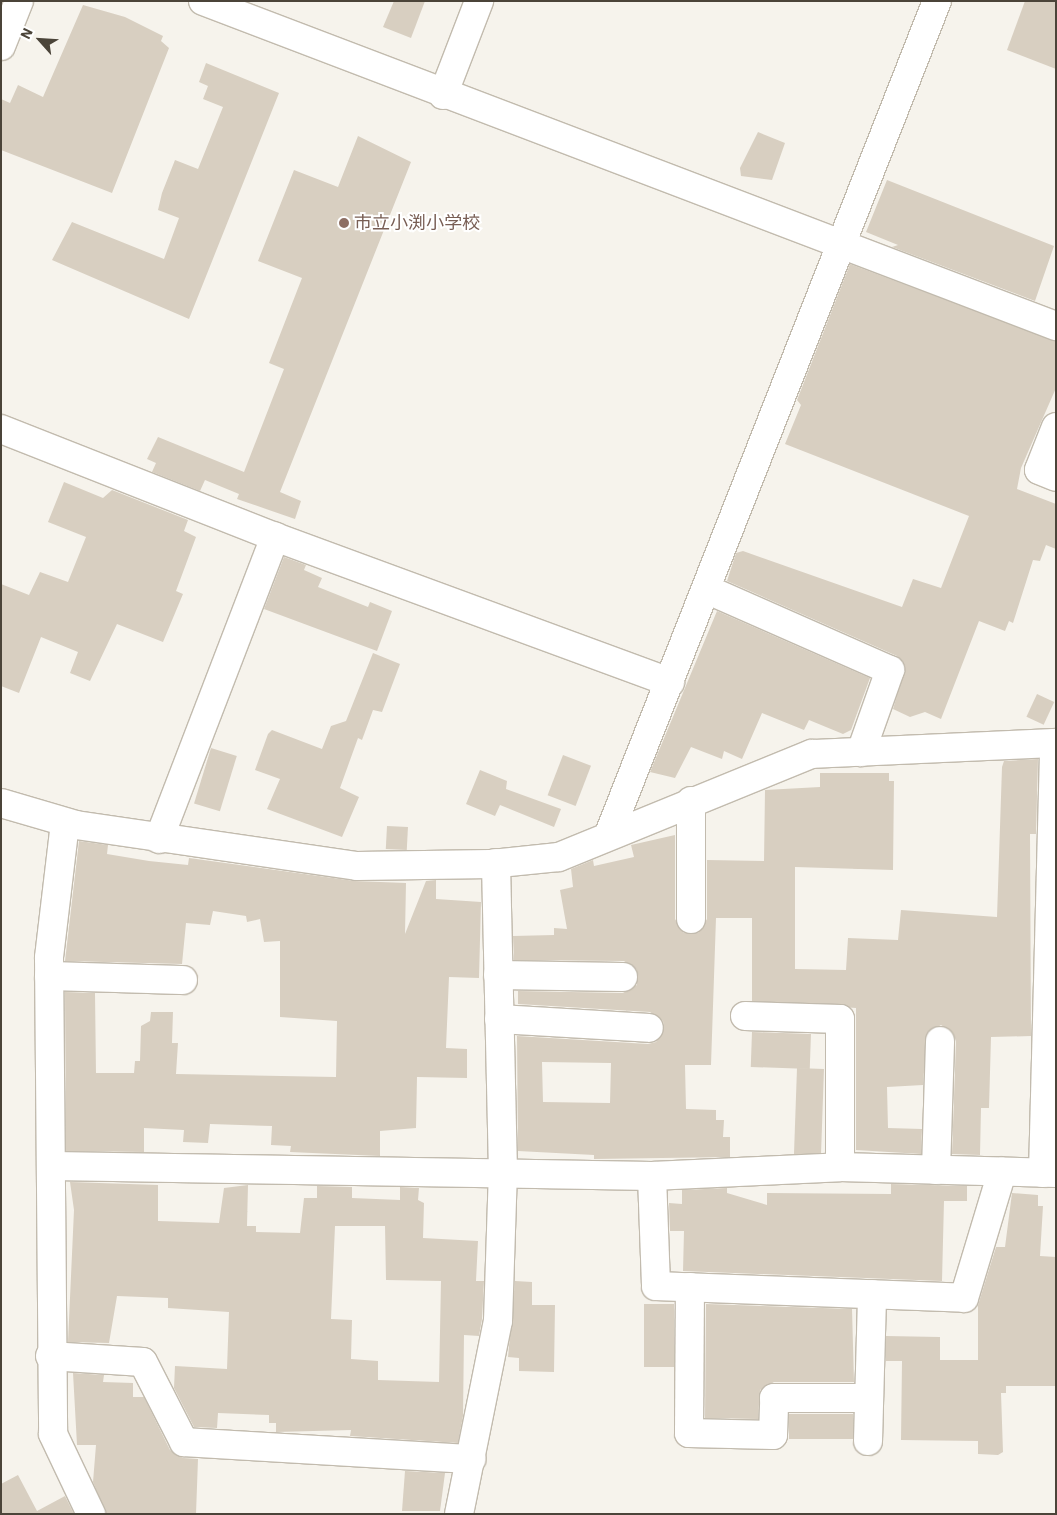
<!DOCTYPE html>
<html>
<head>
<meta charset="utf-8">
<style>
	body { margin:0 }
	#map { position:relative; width:1057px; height:1515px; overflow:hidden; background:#f6f3ec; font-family:"IBM Plex Sans","Noto Sans JP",sans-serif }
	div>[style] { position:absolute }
	.building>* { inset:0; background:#d8cfc1; transform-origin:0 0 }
	.roads { filter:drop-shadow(1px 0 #c2bbae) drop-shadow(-1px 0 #c2bbae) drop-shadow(0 1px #c2bbae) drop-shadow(0 -1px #c2bbae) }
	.minor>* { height:28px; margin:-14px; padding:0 14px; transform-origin:14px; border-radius:14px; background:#fff }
	.dots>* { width:14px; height:14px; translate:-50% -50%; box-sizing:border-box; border:2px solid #fff; border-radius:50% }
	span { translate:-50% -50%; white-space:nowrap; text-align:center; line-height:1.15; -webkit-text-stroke:4px #fff; paint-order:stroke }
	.education-label { font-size:18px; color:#785e54 }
	.left { translate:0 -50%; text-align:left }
	.frame { position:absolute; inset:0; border:2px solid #4b4439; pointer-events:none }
	.north { position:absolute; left:15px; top:15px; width:50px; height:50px; -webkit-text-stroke:4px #fff; paint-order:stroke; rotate:296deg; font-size:14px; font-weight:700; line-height:20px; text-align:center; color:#4b4439 }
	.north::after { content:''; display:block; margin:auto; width:18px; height:22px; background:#4b4439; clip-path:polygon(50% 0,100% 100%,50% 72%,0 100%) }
</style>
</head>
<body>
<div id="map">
	<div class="building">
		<div style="clip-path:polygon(394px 1px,425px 1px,411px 38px,383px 27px)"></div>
		<div style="clip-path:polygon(1025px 1px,1056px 1px,1056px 69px,1007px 50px)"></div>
		<div style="clip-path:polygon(83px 5px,125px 17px,163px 36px,161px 41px,169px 48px,112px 193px,1px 150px,1px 99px,10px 103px,18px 85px,43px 97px)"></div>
		<div style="clip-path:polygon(206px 63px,279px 93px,189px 319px,52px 260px,72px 222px,164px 259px,179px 218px,158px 210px,162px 193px,175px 160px,198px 169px,223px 107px,203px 99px,208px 86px,199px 82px)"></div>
		<div style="clip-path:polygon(758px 132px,785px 143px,772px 180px,741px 176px,740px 168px)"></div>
		<div style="clip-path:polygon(358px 136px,411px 162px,280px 492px,301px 501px,295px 519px,237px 499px,239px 494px,205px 480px,200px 491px,152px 472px,156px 463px,147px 459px,158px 437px,244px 472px,284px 369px,269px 363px,302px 278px,258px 261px,294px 170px,338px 187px)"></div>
		<div style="clip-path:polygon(887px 180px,1054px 246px,1035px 301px,892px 247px,898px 245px,866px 232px)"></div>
		<div style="clip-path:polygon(850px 264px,1056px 341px,1056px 388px,1021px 468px,1017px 489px,1056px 504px,1056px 549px,1046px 545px,1040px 561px,1033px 560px,1013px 623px,1009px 621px,1005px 631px,979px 621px,941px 719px,925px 712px,910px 717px,893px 709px,905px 668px,897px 656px,727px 581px,736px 553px,743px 551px,902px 607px,913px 579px,941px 588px,969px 516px,785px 444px,801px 405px,797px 400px)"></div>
		<div style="clip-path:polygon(64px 482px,103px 498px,112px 490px,188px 520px,184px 531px,196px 537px,176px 591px,183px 594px,163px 642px,117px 624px,90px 681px,70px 673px,78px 652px,41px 637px,19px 693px,1px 686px,1px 584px,29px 595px,40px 572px,68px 582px,86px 537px,48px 522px)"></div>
		<div style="clip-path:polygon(284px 557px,306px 565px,304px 570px,322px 578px,318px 587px,368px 607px,370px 602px,392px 611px,377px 651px,264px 609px)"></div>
		<div style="clip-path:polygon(717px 611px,870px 678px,851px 730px,843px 734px,809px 720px,804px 730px,762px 713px,742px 759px,724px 751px,722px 759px,691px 747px,675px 778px,650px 772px)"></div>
		<div style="clip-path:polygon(373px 653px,400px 664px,382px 712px,373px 710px,362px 740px,358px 738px,340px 788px,359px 797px,342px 837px,267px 809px,280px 779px,255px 770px,268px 734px,272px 730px,322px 749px,331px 726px,346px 721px)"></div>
		<div style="left:1037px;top:694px;width:19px;height:25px;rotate:25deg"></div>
		<div style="left:211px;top:748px;width:27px;height:58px;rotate:17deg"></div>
		<div style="left:563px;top:755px;width:30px;height:43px;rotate:21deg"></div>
		<div style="clip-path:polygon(evenodd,1038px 759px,1036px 834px,1030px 834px,1031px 1036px,991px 1037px,989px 1108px,981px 1108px,980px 1155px,952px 1154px,956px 1041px,953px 1033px,941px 1025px,927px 1033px,923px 1085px,887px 1087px,888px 1128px,922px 1129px,921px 1154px,856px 1150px,856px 1008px,752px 1001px,752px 918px,716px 918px,711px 1065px,685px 1065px,686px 1109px,716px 1110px,716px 1120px,724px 1120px,723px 1137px,730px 1137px,730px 1157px,594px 1159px,594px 1155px,518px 1151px,517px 1036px,648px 1044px,656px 1042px,664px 1029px,663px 1021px,650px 1012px,518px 1004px,518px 991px,623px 993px,637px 985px,637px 970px,624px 961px,514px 960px,513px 936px,554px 935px,554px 928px,567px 929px,560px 890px,573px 887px,571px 869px,593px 860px,594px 866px,634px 857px,631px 845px,675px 835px,675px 919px,684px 933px,698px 933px,707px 919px,707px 860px,764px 861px,765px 790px,820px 787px,820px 773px,889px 773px,889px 781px,894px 781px,893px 870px,795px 867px,795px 969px,846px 970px,848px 938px,898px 940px,901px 910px,997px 917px,1002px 767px,1004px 761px,1038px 759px,542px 1062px,611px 1063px,610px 1103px,543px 1102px,542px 1062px)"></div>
		<div style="clip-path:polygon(480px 770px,507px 781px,506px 789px,561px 809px,554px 827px,500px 805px,495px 816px,466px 804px)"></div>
		<div style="left:387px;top:826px;width:21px;height:23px;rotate:3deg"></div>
		<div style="clip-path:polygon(79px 841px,108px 845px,107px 854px,149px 861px,188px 865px,189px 858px,355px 881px,406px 883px,405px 934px,426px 881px,436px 880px,436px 899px,481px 902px,479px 978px,449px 977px,446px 1048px,467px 1049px,467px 1078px,417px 1077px,416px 1128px,380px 1131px,380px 1156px,290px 1152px,291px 1146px,271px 1145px,272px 1126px,210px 1124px,208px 1143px,183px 1142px,184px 1130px,144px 1128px,144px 1152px,66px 1151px,65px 992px,95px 993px,96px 1073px,134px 1073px,135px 1061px,140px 1061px,141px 1026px,150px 1021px,151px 1012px,173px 1012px,172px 1043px,178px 1043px,176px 1074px,336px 1077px,337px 1021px,280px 1017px,280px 941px,264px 942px,260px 919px,247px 922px,246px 916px,213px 911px,210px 925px,186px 923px,182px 964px,65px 961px)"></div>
		<div style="left:752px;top:1032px;width:59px;height:35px;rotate:2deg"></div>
		<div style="left:797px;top:1068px;width:27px;height:86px;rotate:2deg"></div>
		<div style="clip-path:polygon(evenodd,70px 1182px,158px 1185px,158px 1221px,219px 1223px,224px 1188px,248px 1185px,247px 1226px,256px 1226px,256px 1232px,300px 1233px,304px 1198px,317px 1198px,317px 1186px,352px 1187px,352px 1198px,400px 1200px,400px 1187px,419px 1188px,418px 1200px,424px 1203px,423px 1238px,478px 1241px,476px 1281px,484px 1281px,482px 1319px,479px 1336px,464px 1335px,463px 1416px,458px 1443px,350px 1436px,351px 1430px,276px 1432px,276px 1423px,269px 1423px,269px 1415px,218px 1413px,217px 1428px,194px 1427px,174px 1388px,175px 1366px,227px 1369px,229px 1312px,168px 1308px,168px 1298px,117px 1296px,109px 1343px,68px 1342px,74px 1210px,70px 1182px,335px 1226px,385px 1226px,386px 1280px,441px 1281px,439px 1382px,378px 1380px,378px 1361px,351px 1359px,352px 1320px,331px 1319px,335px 1226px)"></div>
		<div style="clip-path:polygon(891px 1184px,967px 1186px,967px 1201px,944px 1201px,942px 1281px,683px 1271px,684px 1231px,670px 1231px,669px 1203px,682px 1204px,682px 1190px,727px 1188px,727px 1193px,767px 1205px,767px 1193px,891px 1194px)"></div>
		<div style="clip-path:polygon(1012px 1193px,1038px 1195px,1038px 1206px,1043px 1206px,1040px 1256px,1056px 1257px,1056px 1386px,1006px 1386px,1006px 1393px,1001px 1393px,1003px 1452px,998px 1455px,978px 1454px,978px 1441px,901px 1440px,902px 1361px,886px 1361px,886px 1336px,940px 1337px,940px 1360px,978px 1360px,978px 1305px,996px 1247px,1005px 1247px)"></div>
		<div style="clip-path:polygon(515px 1281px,532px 1282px,532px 1305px,555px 1305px,554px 1372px,519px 1371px,519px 1358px,508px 1357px)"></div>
		<div style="left:644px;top:1304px;width:30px;height:63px"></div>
		<div style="clip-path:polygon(706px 1304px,852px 1309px,854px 1382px,774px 1382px,760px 1390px,758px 1419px,705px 1418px)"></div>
		<div style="clip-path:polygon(73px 1373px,104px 1375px,103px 1382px,133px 1383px,133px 1397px,144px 1397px,170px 1450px,183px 1458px,198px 1459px,196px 1514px,106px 1514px,93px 1482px,96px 1445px,77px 1445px)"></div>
		<div style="left:789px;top:1414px;width:64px;height:25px"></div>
		<div style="clip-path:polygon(405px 1471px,445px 1473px,440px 1511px,402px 1511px)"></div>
		<div style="clip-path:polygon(18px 1475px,37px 1511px,65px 1496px,74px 1514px,1px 1514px,1px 1484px)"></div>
	</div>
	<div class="roads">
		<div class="minor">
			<div style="left:203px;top:1px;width:913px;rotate:20.86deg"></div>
			<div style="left:1px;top:46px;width:48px;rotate:-68.2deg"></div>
			<div style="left:443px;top:95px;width:101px;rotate:-69deg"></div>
			<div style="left:1056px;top:427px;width:46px;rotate:111.6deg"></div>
			<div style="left:1039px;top:470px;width:18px;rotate:22deg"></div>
			<div style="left:1px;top:429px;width:295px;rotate:21.5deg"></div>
			<div style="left:275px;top:537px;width:421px;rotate:20.2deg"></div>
			<div style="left:706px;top:589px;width:201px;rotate:23.8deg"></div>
			<div style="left:890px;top:670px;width:87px;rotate:109.5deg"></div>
			<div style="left:691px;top:801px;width:118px;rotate:90deg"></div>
			<div style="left:1px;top:803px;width:78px;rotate:16.3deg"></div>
			<div style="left:76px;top:825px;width:284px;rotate:8.3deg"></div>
			<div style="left:357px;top:866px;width:134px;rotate:-0.9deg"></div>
			<div style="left:491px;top:864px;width:68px;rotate:-5.9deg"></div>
			<div style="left:559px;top:857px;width:273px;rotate:-22.2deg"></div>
			<div style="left:812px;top:754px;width:244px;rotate:-2.6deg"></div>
			<div style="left:65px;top:823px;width:136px;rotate:96.8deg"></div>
			<div style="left:49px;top:958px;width:476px;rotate:89.5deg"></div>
			<div style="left:53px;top:1434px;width:89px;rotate:64.6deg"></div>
			<div style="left:609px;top:834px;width:895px;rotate:-68.51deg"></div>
			<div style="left:159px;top:839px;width:324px;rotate:-69deg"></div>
			<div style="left:498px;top:975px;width:125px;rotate:0.9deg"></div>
			<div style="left:49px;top:976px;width:134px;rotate:1.7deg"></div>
			<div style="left:745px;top:1016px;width:95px;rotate:1.8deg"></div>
			<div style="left:840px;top:1019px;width:148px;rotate:90deg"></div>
			<div style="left:499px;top:1019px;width:150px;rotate:3.4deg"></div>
			<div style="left:53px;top:1166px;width:599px;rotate:0.96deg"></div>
			<div style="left:652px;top:1176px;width:188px;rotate:-2.7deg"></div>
			<div style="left:840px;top:1167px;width:216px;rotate:1.6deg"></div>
			<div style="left:936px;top:1170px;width:129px;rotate:-88.2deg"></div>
			<div style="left:1043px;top:1173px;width:430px;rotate:-88.5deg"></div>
			<div style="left:652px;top:1176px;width:110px;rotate:87.9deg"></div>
			<div style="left:656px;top:1286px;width:308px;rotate:2.2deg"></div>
			<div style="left:964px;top:1298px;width:132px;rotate:-73.2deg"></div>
			<div style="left:690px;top:1287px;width:146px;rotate:90.4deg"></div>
			<div style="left:689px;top:1433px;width:84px;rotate:1.4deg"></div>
			<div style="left:773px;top:1435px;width:37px;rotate:-88deg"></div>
			<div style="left:774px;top:1398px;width:95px"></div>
			<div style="left:50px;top:1356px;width:93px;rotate:3.7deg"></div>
			<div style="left:143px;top:1362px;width:90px;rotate:62.9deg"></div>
			<div style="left:184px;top:1442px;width:288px;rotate:3.4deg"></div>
			<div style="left:868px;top:1441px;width:147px;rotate:-88.4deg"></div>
			<div style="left:459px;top:1514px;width:197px;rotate:-78.6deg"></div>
			<div style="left:498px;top:1321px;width:149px;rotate:-88.1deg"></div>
			<div style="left:503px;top:1172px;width:309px;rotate:-91.3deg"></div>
		</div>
	</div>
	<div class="dots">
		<div style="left:344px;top:223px;background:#8d6e63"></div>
	</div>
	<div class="education-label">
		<span class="left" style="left:354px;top:223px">市立小渕小学校</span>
	</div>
	<div class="frame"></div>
	<div class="north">N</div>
</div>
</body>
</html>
